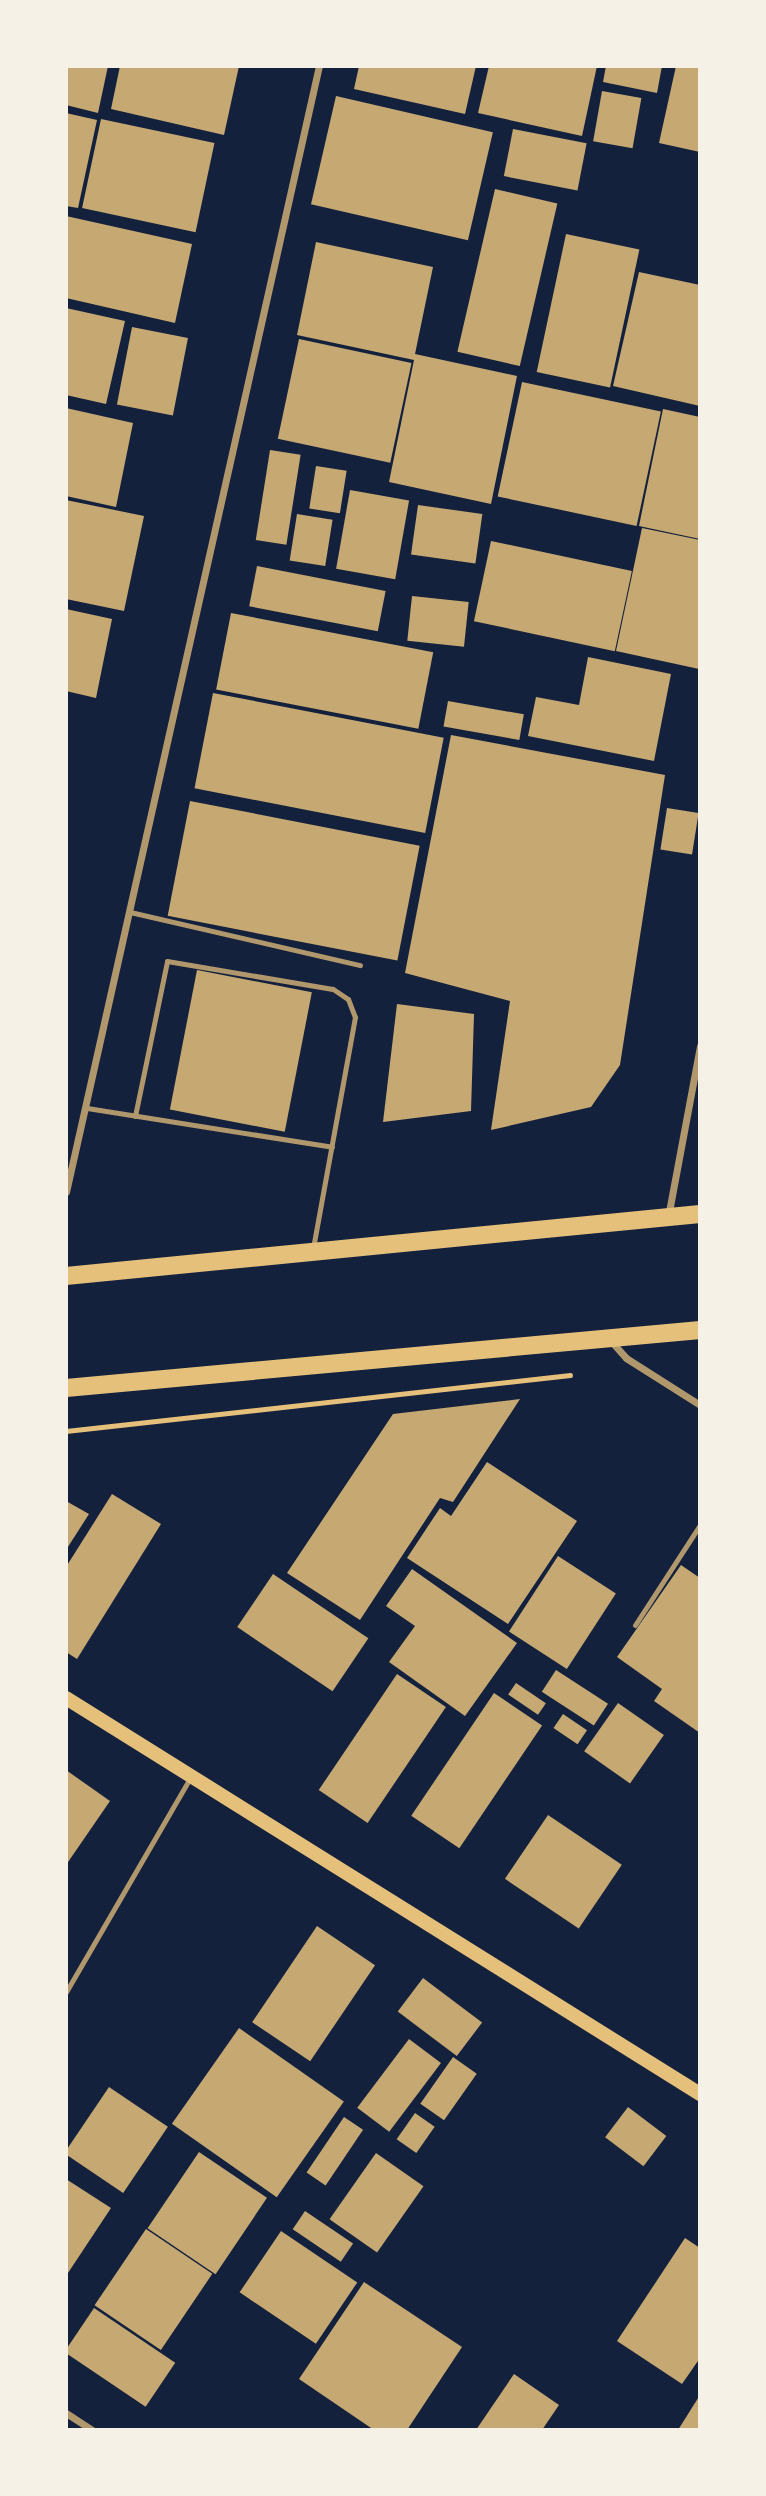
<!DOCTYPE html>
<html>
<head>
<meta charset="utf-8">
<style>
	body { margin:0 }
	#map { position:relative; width:766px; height:2496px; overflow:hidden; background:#14213d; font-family:Barlow,sans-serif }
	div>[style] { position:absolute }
	.building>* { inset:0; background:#c6a872; transform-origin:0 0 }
	.path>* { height:4.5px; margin:-2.25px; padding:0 2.25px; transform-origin:2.25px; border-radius:2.25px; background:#e5c07b }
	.service>* { height:5px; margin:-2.5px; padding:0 2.5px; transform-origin:2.5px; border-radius:2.5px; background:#b1986c }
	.minor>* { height:7px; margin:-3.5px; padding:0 3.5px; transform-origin:3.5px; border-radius:3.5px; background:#b1986c }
	.secondary>* { height:14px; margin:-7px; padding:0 7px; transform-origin:7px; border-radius:7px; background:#e5c07b }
	.primary>* { height:18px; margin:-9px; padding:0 9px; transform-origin:9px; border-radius:9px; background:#e5c07b }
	span { translate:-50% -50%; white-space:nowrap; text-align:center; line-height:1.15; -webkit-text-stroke:5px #f6f1e7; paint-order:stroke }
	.frame { position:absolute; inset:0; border:68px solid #f6f1e7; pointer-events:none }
</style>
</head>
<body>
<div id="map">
	<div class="building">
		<div style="clip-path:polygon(66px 66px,108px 66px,98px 113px,66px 105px)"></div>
		<div style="clip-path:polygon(120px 66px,239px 66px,224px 135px,111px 109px)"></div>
		<div style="clip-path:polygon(359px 66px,476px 66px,465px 114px,354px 89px)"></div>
		<div style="clip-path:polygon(489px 66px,597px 66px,582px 136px,478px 113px)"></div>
		<div style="clip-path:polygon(606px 66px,662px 66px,657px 93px,603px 82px)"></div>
		<div style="clip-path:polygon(676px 66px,700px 66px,700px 152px,659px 143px)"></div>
		<div style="left:602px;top:91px;width:40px;height:51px;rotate:10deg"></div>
		<div style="left:336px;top:96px;width:161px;height:111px;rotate:13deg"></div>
		<div style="clip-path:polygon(66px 113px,97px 120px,78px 208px,66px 206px)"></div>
		<div style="left:101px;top:119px;width:116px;height:91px;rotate:12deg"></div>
		<div style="left:513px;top:129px;width:75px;height:48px;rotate:11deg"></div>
		<div style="left:495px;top:189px;width:64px;height:167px;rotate:13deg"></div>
		<div style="clip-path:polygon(66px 216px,192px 244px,175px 323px,66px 298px)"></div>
		<div style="left:566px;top:234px;width:75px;height:141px;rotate:12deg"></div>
		<div style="clip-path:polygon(316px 242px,433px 267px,415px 354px,517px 376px,491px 504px,389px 482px,414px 360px,297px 335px)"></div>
		<div style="clip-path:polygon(639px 272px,700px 285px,700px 406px,613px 386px)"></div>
		<div style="clip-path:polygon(66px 308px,125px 321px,106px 404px,66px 395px)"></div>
		<div style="left:132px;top:327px;width:57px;height:79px;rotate:11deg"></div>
		<div style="left:299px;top:339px;width:115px;height:102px;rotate:12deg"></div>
		<div style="left:522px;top:382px;width:142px;height:117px;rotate:12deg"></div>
		<div style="clip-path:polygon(66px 408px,133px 423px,116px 507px,66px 496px)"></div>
		<div style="clip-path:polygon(663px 409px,700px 417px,700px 539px,639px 526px)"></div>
		<div style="left:270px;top:450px;width:31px;height:91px;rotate:9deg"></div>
		<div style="left:316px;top:466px;width:31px;height:43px;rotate:9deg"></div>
		<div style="left:350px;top:490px;width:60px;height:80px;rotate:10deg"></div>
		<div style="clip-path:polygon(66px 500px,144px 516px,124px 611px,66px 599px)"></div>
		<div style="left:418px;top:505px;width:65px;height:50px;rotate:8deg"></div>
		<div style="left:297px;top:514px;width:36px;height:47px;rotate:9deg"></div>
		<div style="clip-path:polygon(642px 528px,700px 540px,699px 669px,616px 651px)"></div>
		<div style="left:491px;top:541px;width:144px;height:82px;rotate:12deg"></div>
		<div style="left:257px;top:566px;width:131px;height:41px;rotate:11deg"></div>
		<div style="left:412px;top:596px;width:57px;height:45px;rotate:6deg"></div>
		<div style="clip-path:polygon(66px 609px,112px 619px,96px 698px,66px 691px)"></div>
		<div style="left:231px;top:613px;width:206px;height:78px;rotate:11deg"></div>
		<div style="clip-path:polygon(588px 657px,671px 674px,654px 761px,528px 736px,536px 697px,579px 705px)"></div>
		<div style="left:213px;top:693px;width:235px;height:97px;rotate:11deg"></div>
		<div style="left:448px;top:701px;width:77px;height:26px;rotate:10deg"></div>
		<div style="clip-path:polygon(451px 735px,665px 775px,620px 1065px,591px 1107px,491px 1130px,510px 1001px,405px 973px)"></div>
		<div style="left:190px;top:801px;width:234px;height:117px;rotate:11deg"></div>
		<div style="left:667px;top:808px;width:32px;height:42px;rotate:9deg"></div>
		<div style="left:197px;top:970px;width:117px;height:142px;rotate:11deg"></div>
		<div style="clip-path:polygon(397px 1004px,474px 1014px,471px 1111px,383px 1122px)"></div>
		<div style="clip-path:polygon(520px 1399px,453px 1502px,440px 1498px,360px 1620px,287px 1573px,393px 1414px)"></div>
		<div style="clip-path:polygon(487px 1462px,577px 1521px,508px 1624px,407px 1558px,440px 1508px,451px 1516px)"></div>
		<div style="clip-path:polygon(112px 1494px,161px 1524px,77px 1659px,66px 1652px,66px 1567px)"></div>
		<div style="clip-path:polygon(66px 1501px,89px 1514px,66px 1550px)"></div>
		<div style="left:558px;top:1556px;width:69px;height:90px;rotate:33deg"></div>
		<div style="clip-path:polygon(681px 1565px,700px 1578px,700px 1733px,654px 1701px,662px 1689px,617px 1657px)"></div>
		<div style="clip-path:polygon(412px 1569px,517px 1643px,465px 1716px,389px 1662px,415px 1626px,386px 1606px)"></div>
		<div style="left:273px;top:1574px;width:115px;height:64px;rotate:34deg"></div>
		<div style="left:556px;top:1670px;width:62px;height:26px;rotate:33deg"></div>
		<div style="left:397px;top:1674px;width:59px;height:140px;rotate:34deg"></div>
		<div style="left:516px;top:1683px;width:36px;height:14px;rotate:34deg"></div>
		<div style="left:494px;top:1693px;width:58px;height:148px;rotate:34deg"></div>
		<div style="left:618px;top:1703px;width:56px;height:59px;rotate:35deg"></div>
		<div style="left:563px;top:1714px;width:29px;height:17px;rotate:34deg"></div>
		<div style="clip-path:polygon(66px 1770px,110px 1801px,66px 1865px)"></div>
		<div style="left:548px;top:1815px;width:89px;height:77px;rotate:34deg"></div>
		<div style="left:317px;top:1926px;width:70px;height:116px;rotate:34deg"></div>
		<div style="left:423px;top:1978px;width:74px;height:42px;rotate:37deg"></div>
		<div style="left:239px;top:2028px;width:128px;height:117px;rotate:35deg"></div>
		<div style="left:409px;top:2039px;width:40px;height:86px;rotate:37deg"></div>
		<div style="left:453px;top:2057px;width:29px;height:57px;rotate:35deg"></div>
		<div style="left:109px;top:2087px;width:71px;height:80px;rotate:34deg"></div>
		<div style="left:628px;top:2107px;width:48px;height:38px;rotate:37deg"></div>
		<div style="left:415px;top:2113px;width:24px;height:32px;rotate:35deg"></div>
		<div style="left:344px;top:2117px;width:23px;height:67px;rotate:34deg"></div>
		<div style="left:199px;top:2152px;width:82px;height:92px;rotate:34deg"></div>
		<div style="left:376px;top:2153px;width:58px;height:81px;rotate:35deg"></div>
		<div style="clip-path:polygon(66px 2179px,111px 2208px,66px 2276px)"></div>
		<div style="left:305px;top:2211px;width:58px;height:22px;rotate:34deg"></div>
		<div style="left:146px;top:2229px;width:80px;height:92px;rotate:34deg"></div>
		<div style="left:281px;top:2231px;width:92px;height:74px;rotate:34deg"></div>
		<div style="clip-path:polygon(685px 2238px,700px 2248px,700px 2358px,682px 2384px,617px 2341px)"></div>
		<div style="clip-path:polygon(364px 2282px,462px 2347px,407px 2430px,374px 2430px,299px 2379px)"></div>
		<div style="left:94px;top:2308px;width:98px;height:53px;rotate:34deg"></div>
		<div style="clip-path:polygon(514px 2374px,559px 2405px,542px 2430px,476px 2430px)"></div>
		<div style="clip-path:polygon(700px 2395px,700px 2430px,678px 2430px)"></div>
	</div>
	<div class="path">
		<div style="left:66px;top:1431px;width:507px;rotate:-6.34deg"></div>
	</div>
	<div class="service">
		<div style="left:130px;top:912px;width:236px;rotate:13deg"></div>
		<div style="left:87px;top:1108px;width:248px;rotate:9deg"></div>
		<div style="left:135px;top:1116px;width:158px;rotate:-78.3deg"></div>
		<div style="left:167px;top:961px;width:168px;rotate:9.6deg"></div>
		<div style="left:333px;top:989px;width:18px;rotate:34deg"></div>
		<div style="left:348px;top:999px;width:19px;rotate:69deg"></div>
		<div style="left:355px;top:1017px;width:236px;rotate:100.3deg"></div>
		<div style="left:635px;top:1625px;width:119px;rotate:-57deg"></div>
		<div style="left:66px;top:1992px;width:250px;rotate:-59.9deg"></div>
	</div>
	<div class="minor">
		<div style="left:66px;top:1192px;width:1154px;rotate:-77.34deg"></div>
		<div style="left:668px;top:1217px;width:174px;rotate:-79.4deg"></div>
		<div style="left:610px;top:1340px;width:24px;rotate:48deg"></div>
		<div style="left:626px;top:1358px;width:88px;rotate:32.4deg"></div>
		<div style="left:66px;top:2413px;width:31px;rotate:33deg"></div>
	</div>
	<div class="secondary">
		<div style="left:66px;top:1698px;width:748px;rotate:31.99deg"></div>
	</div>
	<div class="primary">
		<div style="left:66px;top:1276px;width:637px;rotate:-5.59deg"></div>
		<div style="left:66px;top:1388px;width:637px;rotate:-5.23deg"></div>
	</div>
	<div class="frame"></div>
</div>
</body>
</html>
